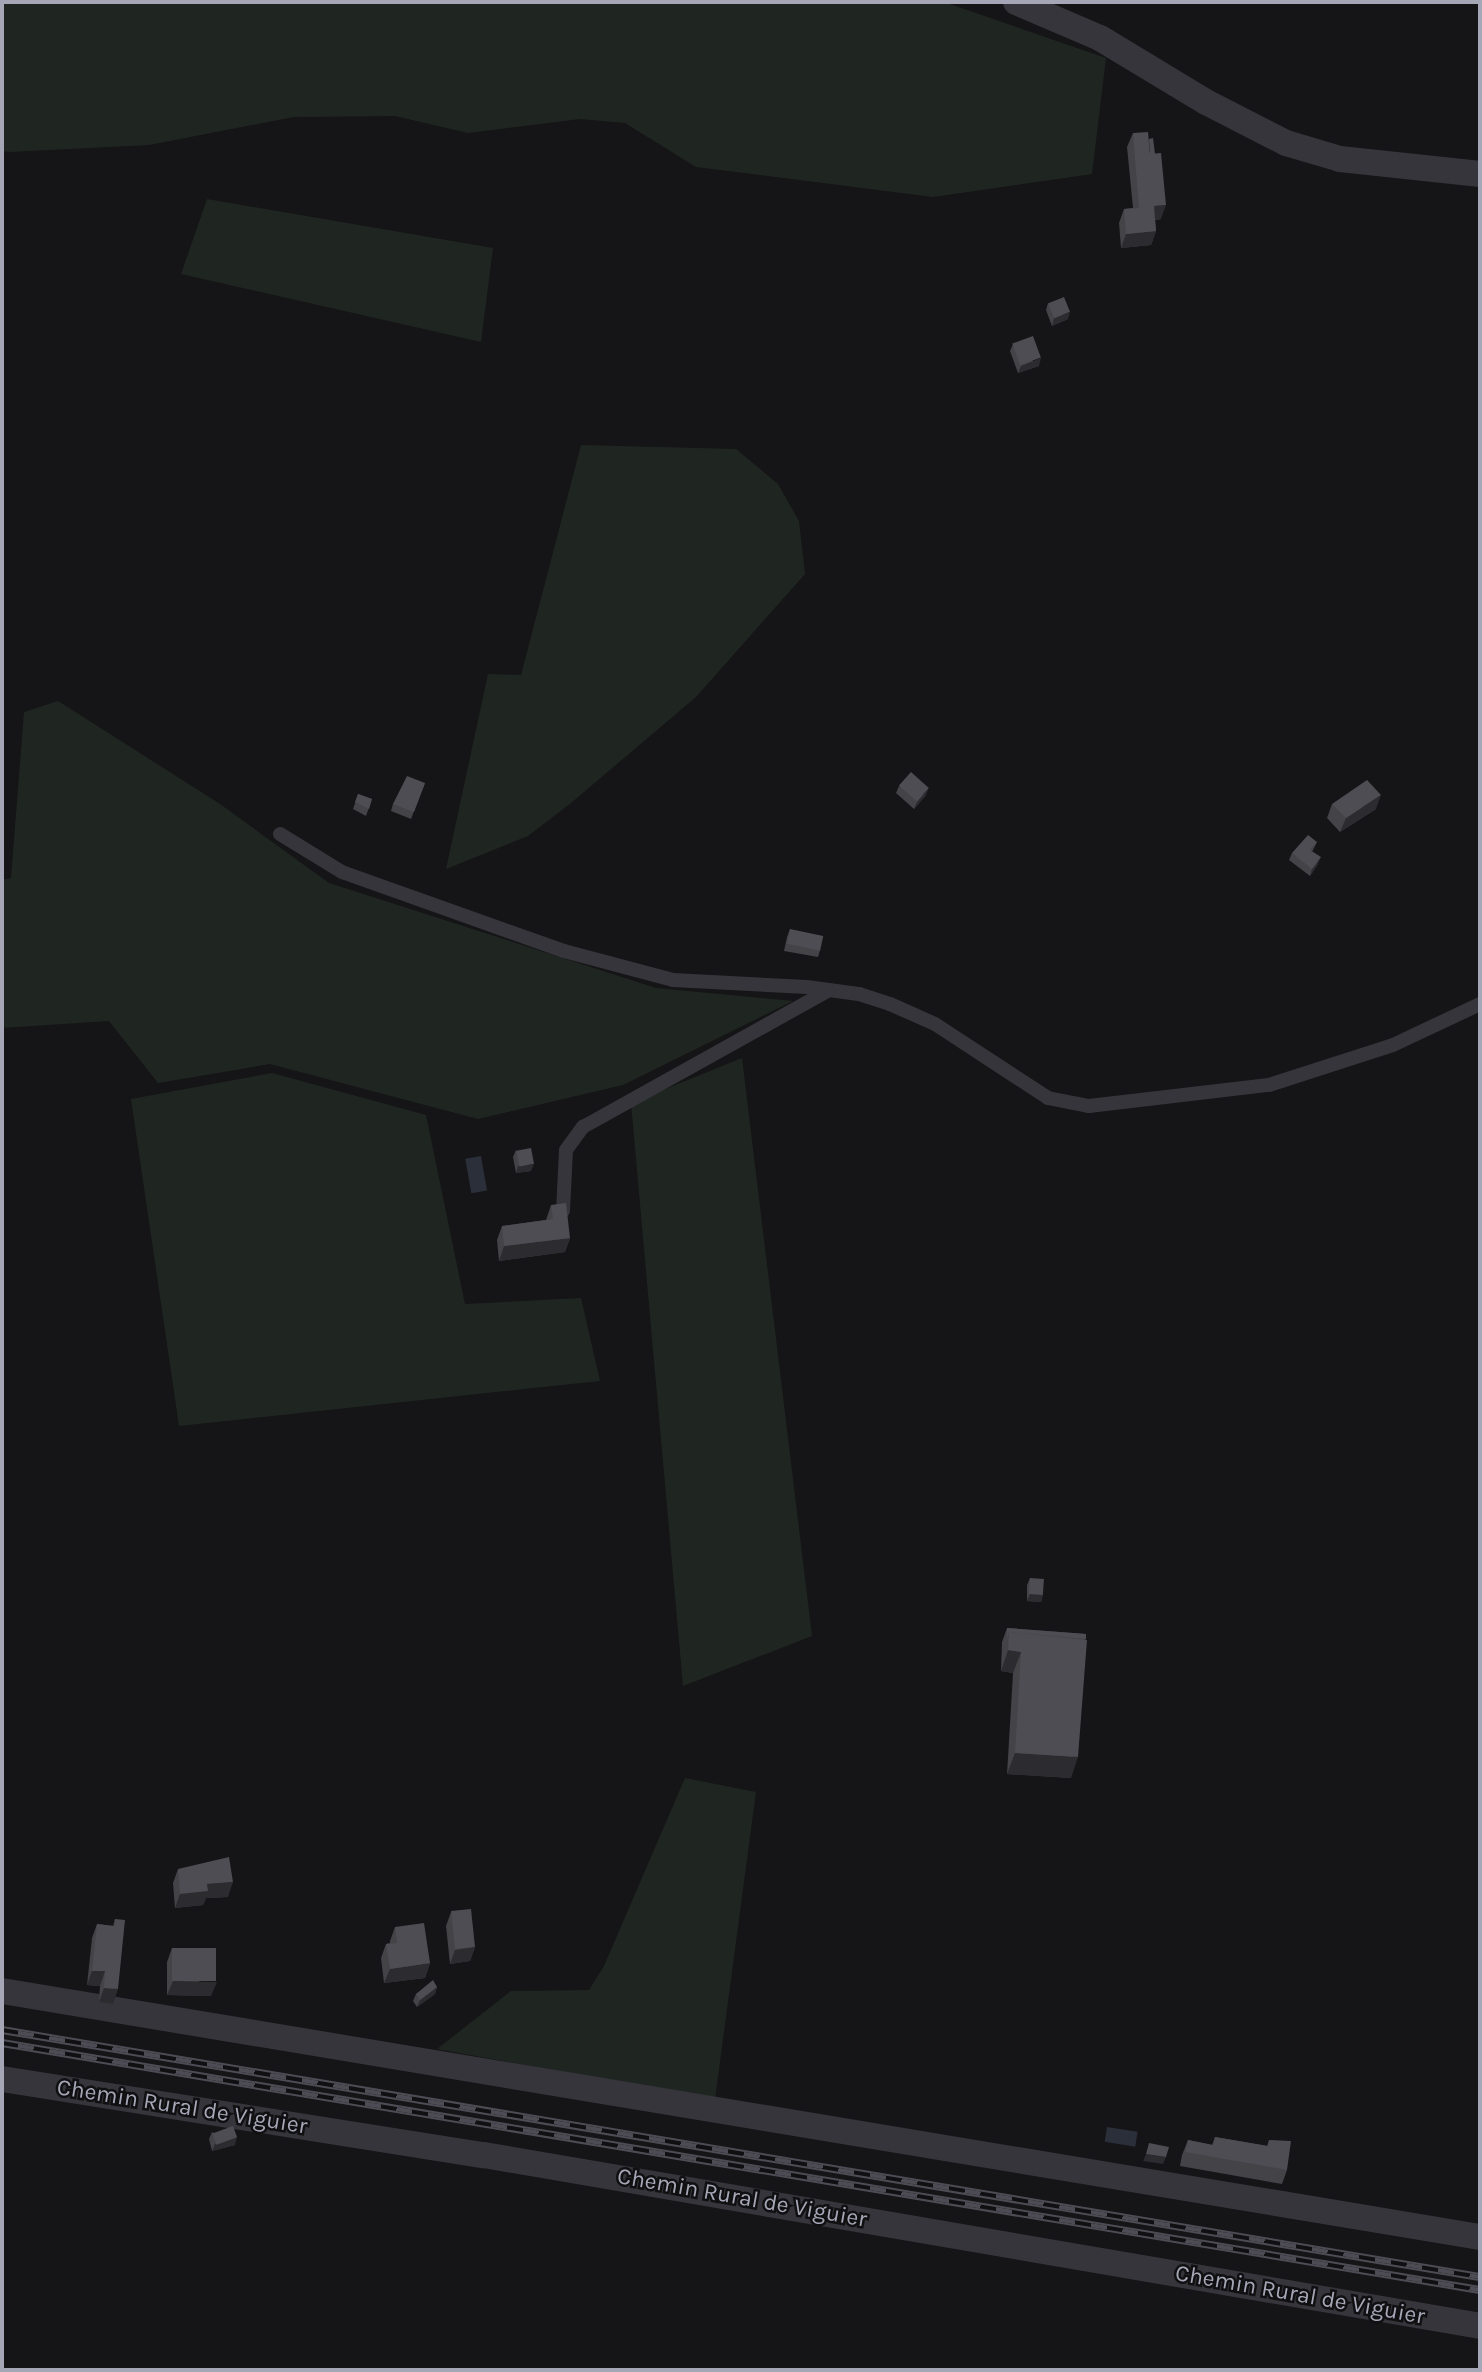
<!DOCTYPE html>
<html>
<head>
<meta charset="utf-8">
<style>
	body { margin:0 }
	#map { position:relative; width:1482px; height:2372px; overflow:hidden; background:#151416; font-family:Karla,sans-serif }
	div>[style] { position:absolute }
	.green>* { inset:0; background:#1f2621 }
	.water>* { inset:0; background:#2b2f3a; transform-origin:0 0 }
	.lane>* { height:14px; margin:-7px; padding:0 7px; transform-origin:7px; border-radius:7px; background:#36353b }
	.street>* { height:26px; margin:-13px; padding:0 13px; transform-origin:13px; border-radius:13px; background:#36353b }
	.rail>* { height:8px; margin-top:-4px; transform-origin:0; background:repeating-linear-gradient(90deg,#100f11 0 16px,#4d4c54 0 32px); box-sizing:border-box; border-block:2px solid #4d4c54 }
	.wall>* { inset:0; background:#434348 }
	.shaded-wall>* { inset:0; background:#2c2b2f }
	.building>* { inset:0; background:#4e4d54; transform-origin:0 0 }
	span { translate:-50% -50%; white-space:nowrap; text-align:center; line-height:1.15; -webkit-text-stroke:5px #100f11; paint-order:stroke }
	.street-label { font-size:23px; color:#a6a7b6 }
	.frame { position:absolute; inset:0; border:4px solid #a6a7b6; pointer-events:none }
</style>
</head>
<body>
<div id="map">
	<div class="green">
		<div style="clip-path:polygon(2px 2px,944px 2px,1106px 58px,1092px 174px,933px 197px,696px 167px,625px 123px,580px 119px,468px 133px,395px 116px,294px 117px,149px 145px,10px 152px,2px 151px)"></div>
		<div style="clip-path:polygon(207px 199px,493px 248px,481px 342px,181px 274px)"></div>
		<div style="clip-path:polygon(581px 445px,736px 449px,778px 484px,799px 521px,805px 574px,696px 697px,571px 803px,528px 836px,446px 869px,488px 674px,521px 675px)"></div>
		<div style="clip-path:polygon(58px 701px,220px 804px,329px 883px,656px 988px,793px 1001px,623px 1085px,478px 1119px,270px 1064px,158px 1083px,109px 1021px,2px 1028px,2px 880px,11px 878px,24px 712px)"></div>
		<div style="clip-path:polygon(742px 1058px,812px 1636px,683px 1686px,631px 1103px)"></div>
		<div style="clip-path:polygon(272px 1073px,426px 1115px,465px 1304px,581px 1298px,600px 1381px,179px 1426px,131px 1099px)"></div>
		<div style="clip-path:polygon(685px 1778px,756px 1792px,715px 2099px,437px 2049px,511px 1991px,589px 1990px,604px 1966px)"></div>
	</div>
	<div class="water">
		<div style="left:481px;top:1156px;width:35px;height:16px;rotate:80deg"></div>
		<div style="left:1107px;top:2127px;width:31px;height:15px;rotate:9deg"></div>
	</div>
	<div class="lane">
		<div style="left:280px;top:834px;width:73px;rotate:31.5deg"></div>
		<div style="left:342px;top:872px;width:236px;rotate:19.6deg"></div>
		<div style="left:564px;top:951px;width:113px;rotate:14.9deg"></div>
		<div style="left:673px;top:980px;width:134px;rotate:3deg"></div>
		<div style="left:807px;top:987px;width:52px;rotate:7.7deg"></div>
		<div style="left:859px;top:994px;width:33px;rotate:18deg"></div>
		<div style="left:890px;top:1004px;width:49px;rotate:24deg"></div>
		<div style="left:935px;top:1024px;width:135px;rotate:33.2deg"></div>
		<div style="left:1048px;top:1098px;width:42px;rotate:11deg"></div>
		<div style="left:1089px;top:1106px;width:181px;rotate:-6.7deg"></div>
		<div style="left:1269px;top:1085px;width:130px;rotate:-17.9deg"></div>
		<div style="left:1393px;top:1045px;width:96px;rotate:-25.2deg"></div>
		<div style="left:563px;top:1211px;width:61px;rotate:-87.2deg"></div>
		<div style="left:566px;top:1150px;width:29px;rotate:-54deg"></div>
		<div style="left:583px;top:1127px;width:279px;rotate:-29.1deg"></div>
	</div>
	<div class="street">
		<div style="left:1016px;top:2px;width:91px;rotate:23.2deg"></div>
		<div style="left:1100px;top:38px;width:124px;rotate:31.1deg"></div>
		<div style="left:1206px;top:102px;width:90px;rotate:27.1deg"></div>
		<div style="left:1286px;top:143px;width:56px;rotate:16.5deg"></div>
		<div style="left:1340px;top:159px;width:141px;rotate:6.1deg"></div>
		<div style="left:2px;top:1991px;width:1498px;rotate:9.45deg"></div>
		<div style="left:2px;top:2079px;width:488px;rotate:9deg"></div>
		<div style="left:484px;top:2155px;width:1011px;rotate:9.74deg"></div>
	</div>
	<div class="rail">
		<div style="left:2px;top:2030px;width:1498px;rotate:9.49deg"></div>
		<div style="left:2px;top:2043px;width:1498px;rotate:9.49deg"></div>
	</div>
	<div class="wall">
		<div style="clip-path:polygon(1133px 133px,1161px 219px,1155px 220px,1156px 231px,1151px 245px,1121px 248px,1119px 223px,1124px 209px,1133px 208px,1127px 147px)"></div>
		<div style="clip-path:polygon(1048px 303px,1068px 319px,1052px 326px,1046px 310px)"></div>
		<div style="clip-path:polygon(1013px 344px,1039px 366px,1018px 373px,1010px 351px)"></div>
		<div style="clip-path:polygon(425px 783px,411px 819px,391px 811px,393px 804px)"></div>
		<div style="clip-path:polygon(899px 786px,926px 795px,914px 809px,896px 793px)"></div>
		<div style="clip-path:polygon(358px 794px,372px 799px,366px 816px,353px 809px)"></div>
		<div style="clip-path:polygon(1332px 804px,1376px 809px,1340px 832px,1327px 818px)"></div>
		<div style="clip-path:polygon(1317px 842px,1312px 852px,1318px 864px,1310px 876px,1289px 860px,1292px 853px)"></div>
		<div style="clip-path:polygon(790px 929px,820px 950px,818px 957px,784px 951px,787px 937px)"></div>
		<div style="clip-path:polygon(516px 1150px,531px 1171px,516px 1173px,513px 1157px)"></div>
		<div style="clip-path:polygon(551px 1205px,570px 1238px,565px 1252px,499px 1261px,497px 1240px,502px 1226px,546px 1220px)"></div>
		<div style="clip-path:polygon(1030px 1578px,1043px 1594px,1041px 1602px,1027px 1601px,1027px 1585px)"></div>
		<div style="clip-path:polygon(1007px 1628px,1086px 1634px,1071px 1778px,1007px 1774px,1013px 1673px,1001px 1671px,1002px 1642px)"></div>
		<div style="clip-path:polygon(178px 1869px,228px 1897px,206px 1898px,203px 1905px,175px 1908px,173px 1883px)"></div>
		<div style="clip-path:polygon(451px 1912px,475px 1947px,470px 1961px,450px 1964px,446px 1926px)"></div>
		<div style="clip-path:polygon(115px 1919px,113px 2004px,99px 2002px,100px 1986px,87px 1985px,92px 1938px,97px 1924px,113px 1926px)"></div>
		<div style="clip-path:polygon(395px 1927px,430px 1963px,425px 1978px,384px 1983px,381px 1958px,386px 1944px,390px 1943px,390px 1941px)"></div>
		<div style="clip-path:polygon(172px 1948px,211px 1996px,167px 1995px,167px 1962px)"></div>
		<div style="clip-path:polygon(437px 1987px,435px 1994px,417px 2007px,413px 2001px,416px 1994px)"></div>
		<div style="clip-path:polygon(212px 2132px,235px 2145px,212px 2151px,209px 2139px)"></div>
		<div style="clip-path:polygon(1215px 2137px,1267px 2146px,1269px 2140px,1287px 2170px,1282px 2184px,1180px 2166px,1182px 2155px,1188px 2140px,1212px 2145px)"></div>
	</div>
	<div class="shaded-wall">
		<div style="clip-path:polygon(1166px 205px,1161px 219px,1149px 220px,1154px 206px)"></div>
		<div style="clip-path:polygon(1156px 231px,1151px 245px,1121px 248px,1126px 234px)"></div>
		<div style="clip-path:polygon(1070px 312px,1068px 319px,1052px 326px,1054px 318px)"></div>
		<div style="clip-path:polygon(1041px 358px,1039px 366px,1018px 373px,1021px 366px)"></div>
		<div style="clip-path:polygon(929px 788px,926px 795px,914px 809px,917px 802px)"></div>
		<div style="clip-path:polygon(1381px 795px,1376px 809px,1340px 832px,1346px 818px)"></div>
		<div style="clip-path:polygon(1321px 857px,1318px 864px,1310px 876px,1312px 869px)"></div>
		<div style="clip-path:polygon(534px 1164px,531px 1171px,516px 1173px,518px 1166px)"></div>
		<div style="clip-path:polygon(570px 1238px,565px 1252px,499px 1261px,504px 1246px)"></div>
		<div style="clip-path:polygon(1030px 1594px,1043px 1594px,1041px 1602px,1027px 1601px)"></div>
		<div style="clip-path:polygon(1008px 1650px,1021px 1652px,1013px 1673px,1001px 1671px)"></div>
		<div style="clip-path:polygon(1015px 1753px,1078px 1757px,1071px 1778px,1007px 1774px)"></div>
		<div style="clip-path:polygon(233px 1882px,228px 1897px,206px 1898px,203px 1905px,175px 1908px,180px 1894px,207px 1884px)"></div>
		<div style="clip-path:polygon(475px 1947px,470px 1961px,450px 1964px,455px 1950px)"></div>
		<div style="clip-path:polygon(430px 1963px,425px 1978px,384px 1983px,390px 1969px)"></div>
		<div style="clip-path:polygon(92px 1971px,105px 1971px,100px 1986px,87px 1985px)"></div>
		<div style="clip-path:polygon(173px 1981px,217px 1982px,211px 1996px,167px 1995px)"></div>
		<div style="clip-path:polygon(437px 1987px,435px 1994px,417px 2007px,420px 2000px)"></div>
		<div style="clip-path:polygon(104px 1988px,118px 1989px,113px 2004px,99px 2002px)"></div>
		<div style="clip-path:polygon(237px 2137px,235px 2145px,212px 2151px,215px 2144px)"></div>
		<div style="clip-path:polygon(1146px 2154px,1166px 2157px,1163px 2164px,1143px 2161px)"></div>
	</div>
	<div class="building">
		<div style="clip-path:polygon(1148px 132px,1150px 154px,1161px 153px,1166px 205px,1154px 206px,1156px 231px,1126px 234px,1124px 209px,1139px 208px,1133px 133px)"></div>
		<div style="clip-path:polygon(1153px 138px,1155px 154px,1150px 154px,1149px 139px)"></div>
		<div style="left:1064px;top:297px;width:16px;height:17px;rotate:68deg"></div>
		<div style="left:1033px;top:336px;width:23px;height:22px;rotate:70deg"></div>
		<div style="left:911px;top:772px;width:24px;height:18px;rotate:42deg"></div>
		<div style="clip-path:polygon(407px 776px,425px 783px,414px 812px,393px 804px)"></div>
		<div style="clip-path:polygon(1367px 780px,1381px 795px,1346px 818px,1332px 804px)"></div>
		<div style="clip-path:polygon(358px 794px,372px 799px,369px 809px,355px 802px)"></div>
		<div style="clip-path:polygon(1308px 835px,1317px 842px,1310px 850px,1321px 857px,1312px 869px,1292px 853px)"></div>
		<div style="left:790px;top:929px;width:34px;height:15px;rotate:12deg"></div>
		<div style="left:531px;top:1148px;width:16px;height:15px;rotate:79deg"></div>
		<div style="clip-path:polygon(566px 1203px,570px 1238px,504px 1246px,502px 1226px,553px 1219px,551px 1205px)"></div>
		<div style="left:1030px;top:1578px;width:14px;height:16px;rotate:4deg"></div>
		<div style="clip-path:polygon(1007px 1628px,1086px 1634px,1086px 1639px,1009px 1632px,1007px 1639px)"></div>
		<div style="clip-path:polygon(1009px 1632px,1087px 1640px,1078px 1757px,1015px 1753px,1021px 1652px,1008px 1650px)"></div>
		<div style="clip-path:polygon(229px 1857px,233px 1882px,207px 1884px,208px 1891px,180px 1894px,178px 1869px)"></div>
		<div style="left:471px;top:1909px;width:38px;height:20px;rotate:84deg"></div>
		<div style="clip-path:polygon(115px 1919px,125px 1920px,118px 1989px,104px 1988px,105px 1971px,92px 1971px,97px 1924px,114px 1926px)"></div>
		<div style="clip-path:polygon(424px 1923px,430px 1963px,390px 1969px,386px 1944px,397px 1943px,395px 1927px)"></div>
		<div style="left:172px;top:1948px;width:44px;height:33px"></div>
		<div style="clip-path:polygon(433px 1980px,437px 1987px,420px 2000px,416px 1994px)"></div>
		<div style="left:233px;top:2126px;width:12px;height:22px;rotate:70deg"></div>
		<div style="clip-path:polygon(1215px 2137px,1268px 2146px,1269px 2140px,1291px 2141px,1287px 2170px,1185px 2152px,1188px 2140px,1213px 2145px)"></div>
		<div style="clip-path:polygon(1149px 2143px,1169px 2147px,1166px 2157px,1146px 2154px)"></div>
	</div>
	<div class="street-label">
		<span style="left:182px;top:2107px;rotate:9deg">Chemin Rural de Viguier</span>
		<span style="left:742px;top:2198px;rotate:10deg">Chemin Rural de Viguier</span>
		<span style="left:1300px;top:2295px;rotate:10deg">Chemin Rural de Viguier</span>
	</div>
	<div class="frame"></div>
</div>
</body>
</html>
